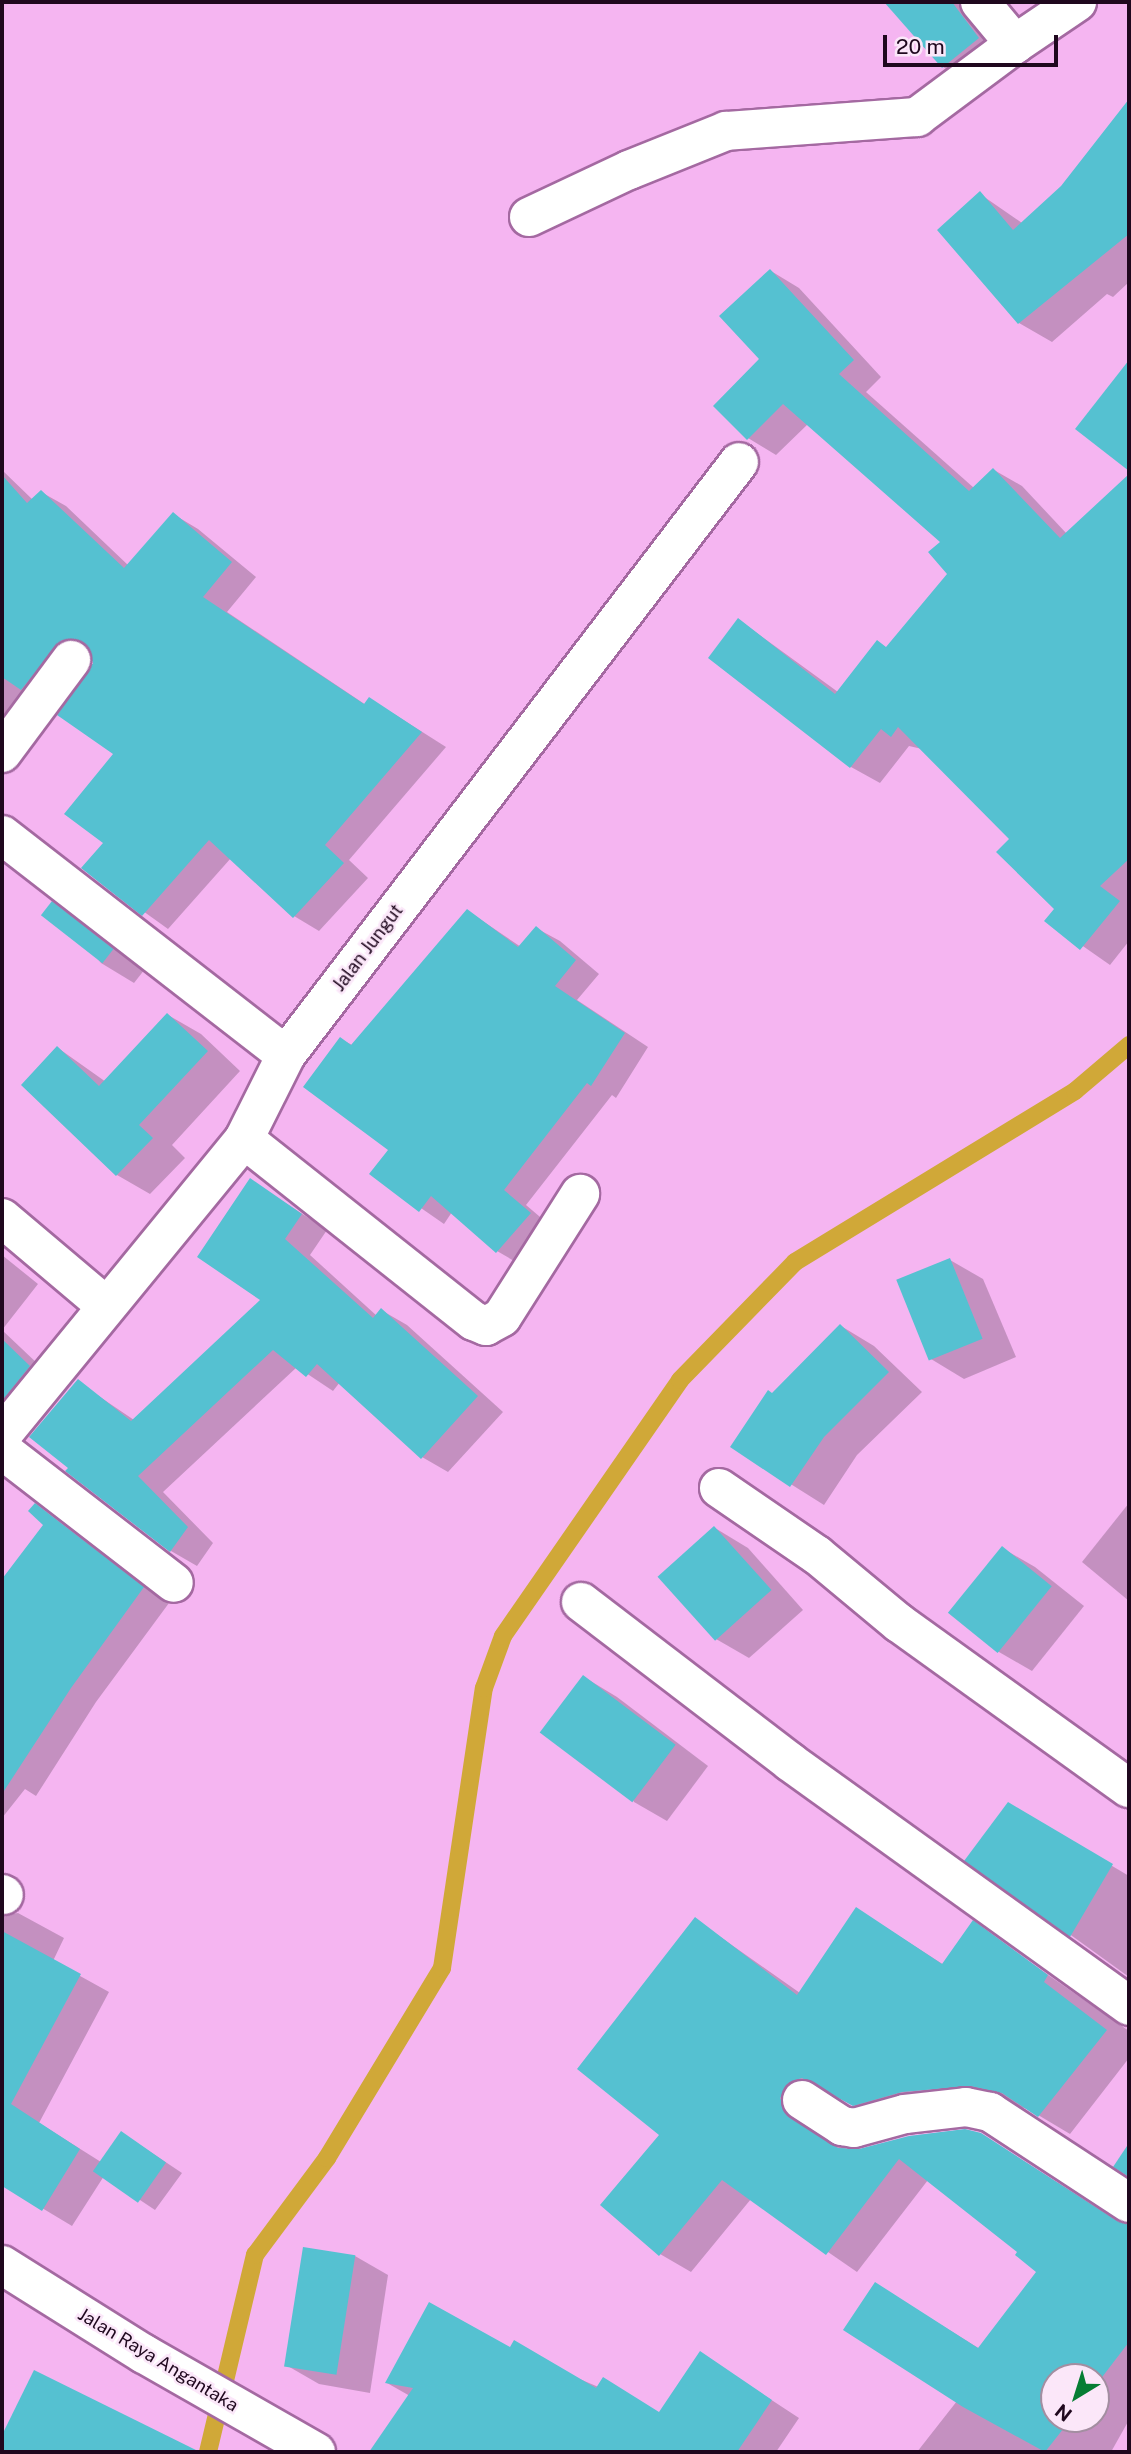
<!DOCTYPE html>
<html>
<head>
<meta charset="utf-8">
<style>
	body { margin:0 }
	#map { position:relative; width:1131px; height:2454px; overflow:hidden; background:#f5b5f1; font-family:"Public Sans",sans-serif }
	div>[style] { position:absolute }
	.shadow>* { inset:0; background:#0003 }
	.stream>* { height:18px; margin:-9px; padding:0 9px; transform-origin:9px; border-radius:9px; background:#d0a838 }
	.building>* { inset:0; background:#55c1d1; transform-origin:0 0 }
	.roads { filter:drop-shadow(2px 0 #a469a1) drop-shadow(-2px 0 #a469a1) drop-shadow(0 2px #a469a1) drop-shadow(0 -2px #a469a1) }
	.street>* { height:38px; margin:-19px; padding:0 19px; transform-origin:19px; border-radius:19px; background:#fff }
	.secondary>* { height:38px; margin:-19px; padding:0 19px; transform-origin:19px; border-radius:19px; background:#fff }
	span { translate:-50% -50%; white-space:nowrap; text-align:center; line-height:1.15; -webkit-text-stroke:5px #fbe7f9; paint-order:stroke }
	.street-label { font-size:18px; color:#1f081e }
	.frame { position:absolute; inset:0; border:4px solid #1f081e; pointer-events:none }
	.north { position:absolute; left:1040px; top:2363px; width:70px; height:70px; box-sizing:border-box; background:#fbe7f9; border:2px solid #a38ea1; border-radius:50%; rotate:218deg; font-size:19px; font-weight:700; line-height:28px; text-align:center; color:#1f081e }
	.north::after { content:''; display:block; margin:auto; width:24px; height:32px; background:#067d34; clip-path:polygon(50% 0,100% 100%,50% 72%,0 100%) }
	.scale { position:absolute; left:883px; top:35px; width:175px; height:32px; box-sizing:border-box; border:4px solid #1f081e; border-top:0; padding-left:9px; font-size:21px; line-height:24px; white-space:nowrap; color:#1f081e; -webkit-text-stroke:5px #fbe7f9; paint-order:stroke }
</style>
</head>
<body>
<div id="map">
	<div class="shadow">
		<div style="clip-path:polygon(886px 2px,993px 2px,1012px 57px,976px 86px,943px 67px)"></div>
		<div style="clip-path:polygon(1107px 131px,1129px 144px,1129px 282px,1113px 297px,1107px 294px,1052px 342px,1019px 323px,980px 194px,1022px 223px,1062px 188px)"></div>
		<div style="clip-path:polygon(771px 271px,799px 288px,881px 377px,866px 392px,974px 488px,994px 470px,1022px 486px,1067px 534px,1129px 476px,1129px 941px,1110px 965px,1047px 921px,1057px 909px,1012px 839px,922px 749px,909px 746px,880px 783px,851px 767px,711px 658px,739px 620px,838px 692px,887px 648px,949px 574px,942px 542px,808px 424px,776px 455px,748px 438px)"></div>
		<div style="clip-path:polygon(1129px 370px,1129px 469px,1078px 429px,1110px 397px)"></div>
		<div style="clip-path:polygon(2px 470px,33px 500px,41px 492px,66px 506px,129px 566px,173px 514px,198px 529px,256px 577px,227px 612px,366px 705px,394px 714px,446px 747px,349px 860px,368px 878px,319px 931px,294px 916px,231px 858px,168px 929px,83px 868px,105px 843px,116px 753px,93px 654px,79px 661px,2px 746px)"></div>
		<div style="clip-path:polygon(52px 904px,86px 923px,145px 969px,134px 983px,101px 963px)"></div>
		<div style="clip-path:polygon(468px 911px,521px 947px,536px 928px,560px 941px,599px 974px,577px 1000px,648px 1047px,616px 1098px,612px 1095px,526px 1205px,553px 1228px,521px 1265px,497px 1251px,452px 1212px,444px 1224px,372px 1174px,391px 1150px,341px 1039px,352px 1045px)"></div>
		<div style="clip-path:polygon(168px 1015px,201px 1034px,240px 1071px,172px 1145px,185px 1158px,150px 1194px,117px 1175px,58px 1048px,106px 1082px)"></div>
		<div style="clip-path:polygon(250px 1180px,327px 1230px,310px 1255px,377px 1316px,381px 1310px,407px 1325px,503px 1412px,448px 1472px,422px 1457px,340px 1382px,333px 1391px,297px 1367px,163px 1492px,213px 1543px,197px 1566px,171px 1551px,71px 1467px,78px 1382px,134px 1420px,263px 1300px)"></div>
		<div style="clip-path:polygon(2px 1255px,38px 1284px,2px 1330px,58px 1383px,2px 1412px)"></div>
		<div style="clip-path:polygon(950px 1260px,983px 1279px,1016px 1357px,964px 1379px,931px 1359px)"></div>
		<div style="clip-path:polygon(841px 1326px,874px 1346px,922px 1392px,857px 1455px,824px 1505px,732px 1447px,773px 1395px)"></div>
		<div style="clip-path:polygon(1129px 1503px,1129px 1601px,1082px 1562px)"></div>
		<div style="clip-path:polygon(35px 1505px,169px 1603px,96px 1702px,36px 1796px,25px 1789px,2px 1818px,2px 1582px,45px 1524px)"></div>
		<div style="clip-path:polygon(715px 1528px,748px 1548px,803px 1610px,749px 1658px,716px 1639px,660px 1577px)"></div>
		<div style="clip-path:polygon(1002px 1548px,1035px 1567px,1084px 1606px,1032px 1671px,999px 1652px,950px 1613px)"></div>
		<div style="clip-path:polygon(584px 1677px,617px 1697px,708px 1766px,667px 1821px,634px 1802px)"></div>
		<div style="clip-path:polygon(1008px 1804px,1129px 1876px,1129px 1977px,967px 1860px)"></div>
		<div style="clip-path:polygon(evenodd,857px 1909px,944px 1965px,973px 1923px,1129px 2031px,1129px 2058px,1070px 2134px,1028px 2109px,1003px 2103px,885px 2122px,835px 2095px,814px 2106px,814px 2130px,850px 2151px,981px 2134px,1121px 2223px,1129px 2224px,1129px 2420px,1111px 2452px,917px 2452px,957px 2401px,875px 2284px,980px 2349px,1038px 2272px,1020px 2252px,928px 2180px,857px 2272px,751px 2199px,691px 2272px,660px 2254px,661px 2135px,695px 1919px,800px 1993px,857px 1909px,1054px 2377px,1096px 2377px,1096px 2419px,1054px 2419px,1054px 2377px)"></div>
		<div style="clip-path:polygon(18px 1913px,64px 1938px,53px 1961px,109px 1992px,39px 2123px,101px 2162px,122px 2133px,182px 2173px,155px 2210px,104px 2176px,72px 2226px,2px 2184px,2px 1916px)"></div>
		<div style="clip-path:polygon(355px 2256px,388px 2275px,370px 2393px,319px 2384px,286px 2365px)"></div>
		<div style="clip-path:polygon(511px 2350px,660px 2413px,700px 2353px,799px 2418px,776px 2452px,373px 2450px,410px 2396px,387px 2383px)"></div>
		<div style="clip-path:polygon(35px 2373px,177px 2446px,174px 2452px,2px 2452px,2px 2439px)"></div>
	</div>
	<div class="stream">
		<div style="left:208px;top:2452px;width:203px;rotate:-76.6deg"></div>
		<div style="left:255px;top:2255px;width:121px;rotate:-53.4deg"></div>
		<div style="left:327px;top:2158px;width:222px;rotate:-58.8deg"></div>
		<div style="left:442px;top:1968px;width:283px;rotate:-81.5deg"></div>
		<div style="left:484px;top:1688px;width:55px;rotate:-69.9deg"></div>
		<div style="left:503px;top:1636px;width:311px;rotate:-55.3deg"></div>
		<div style="left:680px;top:1380px;width:165px;rotate:-45.7deg"></div>
		<div style="left:795px;top:1262px;width:328px;rotate:-31.4deg"></div>
		<div style="left:1075px;top:1091px;width:71px;rotate:-40.4deg"></div>
	</div>
	<div class="building">
		<div style="clip-path:polygon(884px 2px,952px 2px,979px 38px,942px 68px)"></div>
		<div style="clip-path:polygon(1129px 99px,1129px 234px,1018px 324px,937px 230px,980px 191px,1013px 230px,1061px 186px)"></div>
		<div style="clip-path:polygon(770px 269px,854px 360px,839px 374px,969px 491px,993px 468px,1060px 538px,1129px 474px,1129px 859px,1100px 886px,1120px 901px,1080px 950px,1044px 921px,1054px 909px,996px 852px,1009px 839px,898px 727px,891px 737px,881px 729px,850px 768px,708px 658px,738px 618px,835px 694px,877px 640px,886px 647px,947px 574px,928px 552px,940px 542px,783px 404px,747px 440px,713px 406px,759px 359px,719px 316px)"></div>
		<div style="clip-path:polygon(1129px 360px,1129px 471px,1075px 429px)"></div>
		<div style="clip-path:polygon(2px 475px,27px 503px,41px 490px,124px 568px,173px 512px,232px 562px,203px 597px,364px 704px,369px 697px,422px 732px,325px 845px,344px 863px,293px 918px,209px 840px,142px 916px,81px 868px,103px 843px,64px 814px,113px 754px,57px 715px,93px 663px,83px 642px,62px 640px,21px 690px,2px 677px)"></div>
		<div style="left:52px;top:901px;width:78px;height:18px;rotate:38deg"></div>
		<div style="clip-path:polygon(467px 909px,518px 947px,536px 926px,576px 960px,555px 986px,625px 1033px,591px 1086px,587px 1083px,504px 1190px,531px 1213px,496px 1253px,431px 1196px,419px 1212px,369px 1174px,388px 1150px,303px 1087px,340px 1037px,351px 1045px)"></div>
		<div style="clip-path:polygon(167px 1013px,208px 1051px,139px 1125px,153px 1138px,116px 1176px,21px 1085px,57px 1046px,99px 1086px)"></div>
		<div style="clip-path:polygon(250px 1178px,302px 1214px,285px 1239px,373px 1318px,381px 1308px,478px 1396px,421px 1459px,317px 1364px,306px 1377px,273px 1350px,138px 1476px,188px 1527px,170px 1552px,65px 1471px,68px 1468px,29px 1437px,78px 1379px,131px 1421px,260px 1300px,197px 1257px)"></div>
		<div style="left:950px;top:1258px;width:87px;height:58px;rotate:68deg"></div>
		<div style="clip-path:polygon(840px 1324px,889px 1372px,824px 1437px,790px 1487px,730px 1447px,768px 1390px,772px 1393px)"></div>
		<div style="clip-path:polygon(2px 1339px,30px 1366px,2px 1401px)"></div>
		<div style="clip-path:polygon(35px 1503px,144px 1587px,71px 1688px,2px 1794px,2px 1579px,43px 1525px,28px 1511px)"></div>
		<div style="left:714px;top:1526px;width:86px;height:76px;rotate:48deg"></div>
		<div style="left:1002px;top:1546px;width:64px;height:86px;rotate:39deg"></div>
		<div style="left:583px;top:1675px;width:116px;height:72px;rotate:37deg"></div>
		<div style="clip-path:polygon(1008px 1802px,1113px 1864px,1070px 1937px,964px 1861px)"></div>
		<div style="clip-path:polygon(856px 1907px,942px 1964px,973px 1920px,1048px 1975px,1044px 1982px,1107px 2030px,1038px 2117px,1002px 2093px,970px 2086px,902px 2092px,853px 2106px,802px 2078px,792px 2081px,780px 2098px,790px 2118px,838px 2148px,859px 2149px,909px 2136px,965px 2129px,981px 2133px,1117px 2221px,1129px 2225px,1129px 2342px,1096px 2385px,1096px 2377px,1054px 2377px,1054px 2419px,1071px 2419px,1045px 2452px,963px 2407px,843px 2330px,875px 2282px,978px 2348px,1036px 2272px,1015px 2255px,1017px 2252px,899px 2159px,826px 2255px,722px 2180px,659px 2256px,600px 2205px,659px 2135px,577px 2069px,695px 1917px,797px 1995px)"></div>
		<div style="clip-path:polygon(2px 1931px,81px 1974px,11px 2104px,80px 2149px,42px 2211px,2px 2186px)"></div>
		<div style="left:121px;top:2131px;width:55px;height:49px;rotate:35deg"></div>
		<div style="clip-path:polygon(1129px 2143px,1129px 2177px,1113px 2167px)"></div>
		<div style="left:303px;top:2247px;width:53px;height:121px;rotate:9deg"></div>
		<div style="clip-path:polygon(429px 2302px,510px 2347px,514px 2340px,596px 2388px,603px 2377px,659px 2412px,700px 2351px,772px 2400px,737px 2452px,369px 2452px,413px 2388px,385px 2383px)"></div>
		<div style="clip-path:polygon(34px 2370px,200px 2452px,2px 2452px,2px 2435px)"></div>
	</div>
	<div class="roads">
		<div class="street">
			<div style="left:980px;top:2px;width:55px;rotate:50.2deg"></div>
			<div style="left:1015px;top:44px;width:75px;rotate:-34.1deg"></div>
			<div style="left:529px;top:217px;width:110px;rotate:-25.2deg"></div>
			<div style="left:629px;top:170px;width:105px;rotate:-21.9deg"></div>
			<div style="left:726px;top:131px;width:192px;rotate:-4.2deg"></div>
			<div style="left:917px;top:117px;width:122px;rotate:-36.7deg"></div>
			<div style="left:2px;top:753px;width:116px;rotate:-53.4deg"></div>
			<div style="left:2px;top:835px;width:359px;rotate:37.8deg"></div>
			<div style="left:244px;top:1139px;width:293px;rotate:38.4deg"></div>
			<div style="left:474px;top:1321px;width:13px;rotate:23deg"></div>
			<div style="left:486px;top:1326px;width:18px;rotate:-29deg"></div>
			<div style="left:502px;top:1317px;width:146px;rotate:-57.6deg"></div>
			<div style="left:2px;top:1218px;width:136px;rotate:40.2deg"></div>
			<div style="left:2px;top:1435px;width:382px;rotate:-50.7deg"></div>
			<div style="left:244px;top:1139px;width:94px;rotate:-63.4deg"></div>
			<div style="left:286px;top:1055px;width:746px;rotate:-52.62deg"></div>
			<div style="left:2px;top:1450px;width:217px;rotate:37.7deg"></div>
			<div style="left:719px;top:1488px;width:119px;rotate:34.4deg"></div>
			<div style="left:817px;top:1555px;width:107px;rotate:39.7deg"></div>
			<div style="left:899px;top:1623px;width:283px;rotate:35.7deg"></div>
			<div style="left:581px;top:1602px;width:263px;rotate:37.4deg"></div>
			<div style="left:790px;top:1762px;width:418px;rotate:35.7deg"></div>
			<div style="left:2px;top:1894px;width:2px;rotate:27deg"></div>
			<div style="left:802px;top:2100px;width:48px;rotate:33deg"></div>
			<div style="left:842px;top:2126px;width:12px;rotate:9deg"></div>
			<div style="left:854px;top:2128px;width:53px;rotate:-15.4deg"></div>
			<div style="left:905px;top:2114px;width:61px;rotate:-6.5deg"></div>
			<div style="left:966px;top:2107px;width:25px;rotate:12deg"></div>
			<div style="left:990px;top:2112px;width:166px;rotate:33.2deg"></div>
		</div>
		<div class="secondary">
			<div style="left:2px;top:2265px;width:168px;rotate:32.1deg"></div>
			<div style="left:144px;top:2354px;width:198px;rotate:29.7deg"></div>
		</div>
	</div>
	<div class="street-label">
		<span style="left:368px;top:948px;rotate:-53deg">Jalan Jungut</span>
		<span style="left:158px;top:2360px;rotate:31deg">Jalan Raya Angantaka</span>
	</div>
	<div class="frame"></div>
	<div class="north">N</div>
	<div class="scale">20 m</div>
</div>
</body>
</html>
